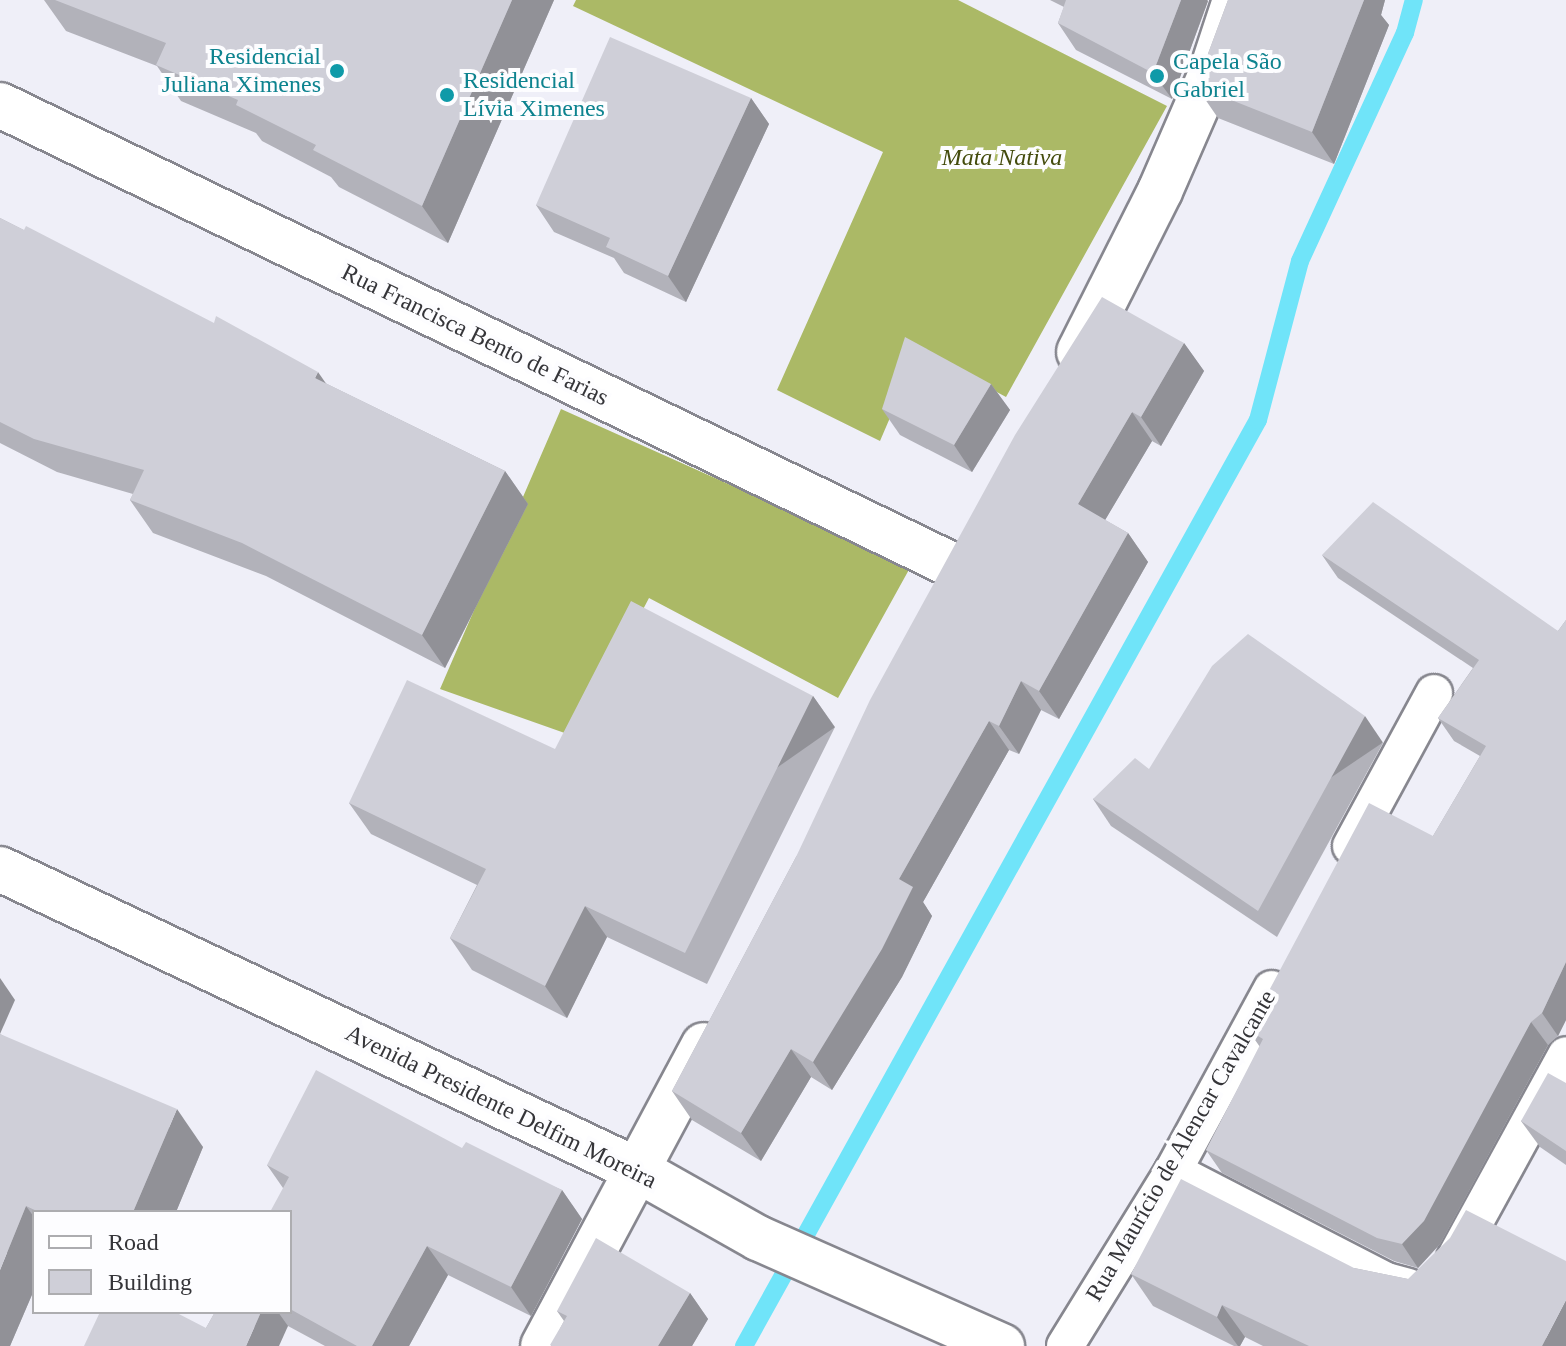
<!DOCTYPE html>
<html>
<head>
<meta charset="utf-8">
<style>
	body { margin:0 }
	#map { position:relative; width:1566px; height:1346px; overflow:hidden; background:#efeff8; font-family:"Times New Roman",serif }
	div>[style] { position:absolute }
	.forest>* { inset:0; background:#abb966 }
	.stream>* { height:18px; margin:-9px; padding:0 9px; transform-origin:9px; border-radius:9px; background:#70e4f9 }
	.roads { filter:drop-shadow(2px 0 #87878f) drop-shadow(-2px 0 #87878f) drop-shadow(0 2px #87878f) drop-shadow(0 -2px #87878f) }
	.service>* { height:36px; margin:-18px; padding:0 18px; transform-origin:18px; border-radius:18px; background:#fff }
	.minor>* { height:44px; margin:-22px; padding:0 22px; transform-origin:22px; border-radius:22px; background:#fff }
	.wall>* { inset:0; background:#b2b2ba }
	.shaded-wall>* { inset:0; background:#919197; transform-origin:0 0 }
	.building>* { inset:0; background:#cfcfd8 }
	.dots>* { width:22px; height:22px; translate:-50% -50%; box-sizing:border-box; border:4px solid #fdfdff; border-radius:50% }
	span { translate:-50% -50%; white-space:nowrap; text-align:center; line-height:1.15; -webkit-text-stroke:8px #fdfdff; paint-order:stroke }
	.culture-label { font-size:24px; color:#0d838f }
	.right { translate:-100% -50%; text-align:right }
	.left { translate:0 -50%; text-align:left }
	.park-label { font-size:24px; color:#434b0c; font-style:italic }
	.street-label { font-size:24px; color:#353539 }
	.legend { position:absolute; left:32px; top:1210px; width:260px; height:104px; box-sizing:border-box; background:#fdfdff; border:2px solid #adadb0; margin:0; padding:10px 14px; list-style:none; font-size:24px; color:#353539 }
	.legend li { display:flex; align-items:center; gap:16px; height:40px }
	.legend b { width:40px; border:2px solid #adadb0 }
</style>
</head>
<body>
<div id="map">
	<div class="forest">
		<div style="clip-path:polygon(576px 0,958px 0,1167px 106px,1006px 397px,919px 350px,880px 441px,777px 390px,883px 152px,573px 6px)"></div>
		<div style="clip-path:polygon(561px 409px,911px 566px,838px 698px,649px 598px,576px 737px,440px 689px)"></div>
	</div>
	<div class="stream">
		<div style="left:744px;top:1346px;width:1059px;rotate:-60.97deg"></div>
		<div style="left:1258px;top:420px;width:164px;rotate:-75.2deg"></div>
		<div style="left:1300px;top:261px;width:251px;rotate:-65.3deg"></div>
		<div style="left:1405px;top:33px;width:34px;rotate:-75deg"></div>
	</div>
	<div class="roads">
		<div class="service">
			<div style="left:1351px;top:846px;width:174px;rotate:-61.5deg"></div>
			<div style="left:1173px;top:1171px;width:240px;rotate:27.3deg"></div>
			<div style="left:1386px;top:1281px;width:23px;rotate:15deg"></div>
			<div style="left:1455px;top:1258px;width:231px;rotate:-61.3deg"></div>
			<div style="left:1065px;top:1346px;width:206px;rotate:-58.3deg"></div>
			<div style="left:1173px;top:1171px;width:207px;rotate:-61.5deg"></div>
		</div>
		<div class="minor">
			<div style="left:0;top:105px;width:1055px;rotate:25.79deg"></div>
			<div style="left:1079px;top:352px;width:180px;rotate:-63.3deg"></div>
			<div style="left:1160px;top:191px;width:125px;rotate:-66.5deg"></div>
			<div style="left:1210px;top:76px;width:80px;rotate:-71.8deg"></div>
			<div style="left:0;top:869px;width:707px;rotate:25.3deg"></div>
			<div style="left:639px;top:1171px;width:137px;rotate:29.4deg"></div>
			<div style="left:758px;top:1238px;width:267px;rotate:23.9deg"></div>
			<div style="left:543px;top:1346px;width:341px;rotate:-61.9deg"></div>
		</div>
	</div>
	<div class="wall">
		<div style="clip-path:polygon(44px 0,554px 0,448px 243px,339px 187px,331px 177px,262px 141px,256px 133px,181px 101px,157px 66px,66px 31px)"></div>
		<div style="clip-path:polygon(1050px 0,1207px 0,1208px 1px,1172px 99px,1076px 50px,1058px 23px,1064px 7px)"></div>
		<div style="clip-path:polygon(1228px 0,1385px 0,1381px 15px,1389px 25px,1334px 164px,1218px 118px,1196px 86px)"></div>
		<div style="clip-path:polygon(751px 98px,769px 124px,686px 302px,624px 273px,614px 258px,554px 232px,536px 205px)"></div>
		<div style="clip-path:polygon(0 218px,327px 384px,505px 471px,528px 504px,445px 668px,266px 576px,153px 533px,130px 500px,133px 494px,57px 472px,0 443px)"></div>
		<div style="clip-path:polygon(1184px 343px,1204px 371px,1161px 446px,1152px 441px,1105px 520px,1128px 533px,1148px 562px,1059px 719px,1041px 710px,1019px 754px,1009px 750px,923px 902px,932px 916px,902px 977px,832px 1090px,811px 1077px,761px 1161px,692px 1120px,672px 1091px,796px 857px)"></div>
		<div style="clip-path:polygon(991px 384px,1010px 410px,972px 472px,900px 435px,882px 409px)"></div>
		<div style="clip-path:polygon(1322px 555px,1558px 631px,1566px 620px,1566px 1020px,1558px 1036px,1548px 1045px,1440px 1244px,1418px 1268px,1394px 1261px,1222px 1173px,1206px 1150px,1260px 1047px,1248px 1030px,1433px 836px,1480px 756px,1454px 741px,1438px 718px,1473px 668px,1338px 578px)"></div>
		<div style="clip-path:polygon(813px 696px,835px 727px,707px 984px,607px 937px,567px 1018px,472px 970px,450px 938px,477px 885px,371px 834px,349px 803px,555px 749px)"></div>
		<div style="clip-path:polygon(1383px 743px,1277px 937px,1111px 826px,1093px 799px,1149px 769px)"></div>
		<div style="clip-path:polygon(0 1034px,203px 1147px,176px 1212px,34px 1212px,34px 1290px,10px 1346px)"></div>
		<div style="clip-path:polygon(1566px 1083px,1566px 1165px,1540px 1147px,1521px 1121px)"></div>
		<div style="clip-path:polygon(462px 1148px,562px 1190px,582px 1219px,531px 1316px,448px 1275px,409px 1346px,325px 1346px,288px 1326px,206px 1328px,215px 1312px,290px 1312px,290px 1212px,283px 1188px,267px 1165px)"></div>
		<div style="clip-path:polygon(1354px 1268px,1408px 1279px,1566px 1346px,1263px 1346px,1245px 1337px,1240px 1346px,1234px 1346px,1153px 1306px,1131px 1274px)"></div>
		<div style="clip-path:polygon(690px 1293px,708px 1319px,692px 1346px,551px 1346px,564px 1321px,557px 1311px)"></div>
	</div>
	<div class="shaded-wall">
		<div style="clip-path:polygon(512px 0,554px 0,448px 243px,422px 206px)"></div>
		<div style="clip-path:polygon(1181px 0,1207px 0,1208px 1px,1172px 99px,1153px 73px)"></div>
		<div style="clip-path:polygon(1364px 0,1385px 0,1381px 15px,1389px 25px,1334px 164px,1312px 132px)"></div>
		<div style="clip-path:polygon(751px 98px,769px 124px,686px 302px,668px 276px)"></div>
		<div style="clip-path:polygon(1184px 343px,1204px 371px,1161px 446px,1141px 417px)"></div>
		<div style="clip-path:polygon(318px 372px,341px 405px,315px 378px)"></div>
		<div style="clip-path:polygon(991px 384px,1010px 410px,972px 472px,954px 445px)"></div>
		<div style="clip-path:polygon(1132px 412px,1152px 441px,1098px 532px,1078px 504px)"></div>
		<div style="clip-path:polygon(505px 471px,528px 504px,445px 668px,422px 635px)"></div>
		<div style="clip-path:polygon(1128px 533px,1148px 562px,1059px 719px,1039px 691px)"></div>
		<div style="clip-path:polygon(1021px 681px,1041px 710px,1019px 754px,999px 726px)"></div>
		<div style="left:813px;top:696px;width:38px;height:287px;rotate:55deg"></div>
		<div style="left:1365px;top:716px;width:32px;height:222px;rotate:56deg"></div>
		<div style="clip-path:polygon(989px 721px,1009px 750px,923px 902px,932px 916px,902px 977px,832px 1090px,813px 1062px,899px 879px)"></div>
		<div style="clip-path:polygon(585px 906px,607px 937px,567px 1018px,545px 986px)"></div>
		<div style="clip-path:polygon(1566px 962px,1566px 1020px,1558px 1036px,1542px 1013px)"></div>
		<div style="clip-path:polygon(0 978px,15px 1000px,0 1034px)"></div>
		<div style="clip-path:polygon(1531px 1022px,1548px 1045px,1440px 1244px,1418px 1268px,1402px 1244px)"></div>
		<div style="clip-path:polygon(791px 1049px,811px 1077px,761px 1161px,741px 1133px)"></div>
		<div style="clip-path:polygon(177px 1109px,203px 1147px,176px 1212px,133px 1212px)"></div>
		<div style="clip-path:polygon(562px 1190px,582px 1219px,531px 1316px,511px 1287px)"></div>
		<div style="clip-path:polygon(26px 1206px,34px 1217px,34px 1290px,10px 1346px,0 1346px,0 1270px)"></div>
		<div style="clip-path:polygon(427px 1246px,448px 1275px,409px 1346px,372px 1346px)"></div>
		<div style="clip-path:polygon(690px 1293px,708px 1319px,692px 1346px,658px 1346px)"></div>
		<div style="clip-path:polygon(1566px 1300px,1566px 1346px,1542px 1346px)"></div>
		<div style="clip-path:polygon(1222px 1305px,1245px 1337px,1240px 1346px,1238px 1346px,1217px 1317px)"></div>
		<div style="clip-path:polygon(261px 1312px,278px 1312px,288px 1326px,279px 1346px,246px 1346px)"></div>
	</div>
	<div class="building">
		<div style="clip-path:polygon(55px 0,512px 0,422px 206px,313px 150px,316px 145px,236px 105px,238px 100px,156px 65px,166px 43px)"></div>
		<div style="clip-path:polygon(1066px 0,1181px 0,1153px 73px,1058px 23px)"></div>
		<div style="clip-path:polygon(1228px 0,1364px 0,1312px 132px,1196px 86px)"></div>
		<div style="clip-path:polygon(610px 37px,751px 98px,668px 276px,606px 247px,610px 238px,536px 205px)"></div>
		<div style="clip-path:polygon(0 218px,24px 230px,26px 226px,214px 323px,216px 316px,318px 372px,315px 378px,505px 471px,422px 635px,242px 543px,130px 500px,144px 470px,34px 439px,0 422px)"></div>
		<div style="clip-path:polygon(1102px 297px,1184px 343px,1141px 417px,1132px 412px,1078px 504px,1128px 533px,1039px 691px,1021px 681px,999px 726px,989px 721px,899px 879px,913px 887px,882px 949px,813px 1062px,791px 1049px,741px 1133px,672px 1091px,796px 857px,870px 700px,1015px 435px)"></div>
		<div style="clip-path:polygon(905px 337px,991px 384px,954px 445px,882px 409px)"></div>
		<div style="clip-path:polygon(1373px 502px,1558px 631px,1566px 620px,1566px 962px,1542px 1013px,1531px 1022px,1424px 1221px,1402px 1244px,1377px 1238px,1206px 1150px,1263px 1039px,1248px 1030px,1369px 803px,1433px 836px,1486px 746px,1438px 718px,1479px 660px,1322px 555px)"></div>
		<div style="clip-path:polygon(631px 601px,813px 696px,685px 953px,585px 906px,545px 986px,450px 938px,486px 869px,349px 803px,407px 680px,555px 749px)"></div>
		<div style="clip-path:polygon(1248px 634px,1365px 716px,1258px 911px,1093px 799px,1135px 758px,1149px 769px,1212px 666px)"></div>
		<div style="clip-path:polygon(0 1034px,177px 1109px,133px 1212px,39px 1212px,26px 1206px,0 1270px)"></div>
		<div style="clip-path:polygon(316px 1070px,462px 1148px,466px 1142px,562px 1190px,511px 1287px,427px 1246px,372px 1346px,357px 1346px,290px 1309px,290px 1212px,270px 1212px,289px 1177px,267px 1165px)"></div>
		<div style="clip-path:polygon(1548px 1073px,1566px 1083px,1566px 1151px,1521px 1121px)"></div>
		<div style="clip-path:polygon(1181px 1179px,1354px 1268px,1408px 1279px,1450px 1238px,1466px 1210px,1566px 1261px,1566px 1300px,1542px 1346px,1309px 1346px,1222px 1305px,1217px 1317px,1131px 1274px)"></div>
		<div style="clip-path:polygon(596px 1238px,690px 1293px,658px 1346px,552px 1346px,550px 1345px,567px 1316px,557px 1311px)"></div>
		<div style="clip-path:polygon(100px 1312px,175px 1312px,206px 1328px,215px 1312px,261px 1312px,246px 1346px,84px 1346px)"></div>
	</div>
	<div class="dots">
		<div style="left:337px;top:71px;background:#0f9aa8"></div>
		<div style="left:1157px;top:76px;background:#0f9aa8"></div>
		<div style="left:447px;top:95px;background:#0f9aa8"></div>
	</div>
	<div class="culture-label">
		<span class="right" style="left:321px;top:71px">Residencial<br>Juliana Ximenes</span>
		<span class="left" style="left:1173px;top:76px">Capela São<br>Gabriel</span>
		<span class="left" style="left:463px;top:95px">Residencial<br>Lívia Ximenes</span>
	</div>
	<div class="park-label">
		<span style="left:1002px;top:158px">Mata Nativa</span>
	</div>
	<div class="street-label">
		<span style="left:475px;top:335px;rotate:26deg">Rua Francisca Bento de Farias</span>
		<span style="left:501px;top:1107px;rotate:26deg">Avenida Presidente Delfim Moreira</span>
		<span style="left:1181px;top:1146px;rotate:-60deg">Rua Maurício de Alencar Cavalcante</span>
	</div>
	<ul class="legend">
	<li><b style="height:10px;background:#fff"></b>Road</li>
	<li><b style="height:22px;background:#cfcfd8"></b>Building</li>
	</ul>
</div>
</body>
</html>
